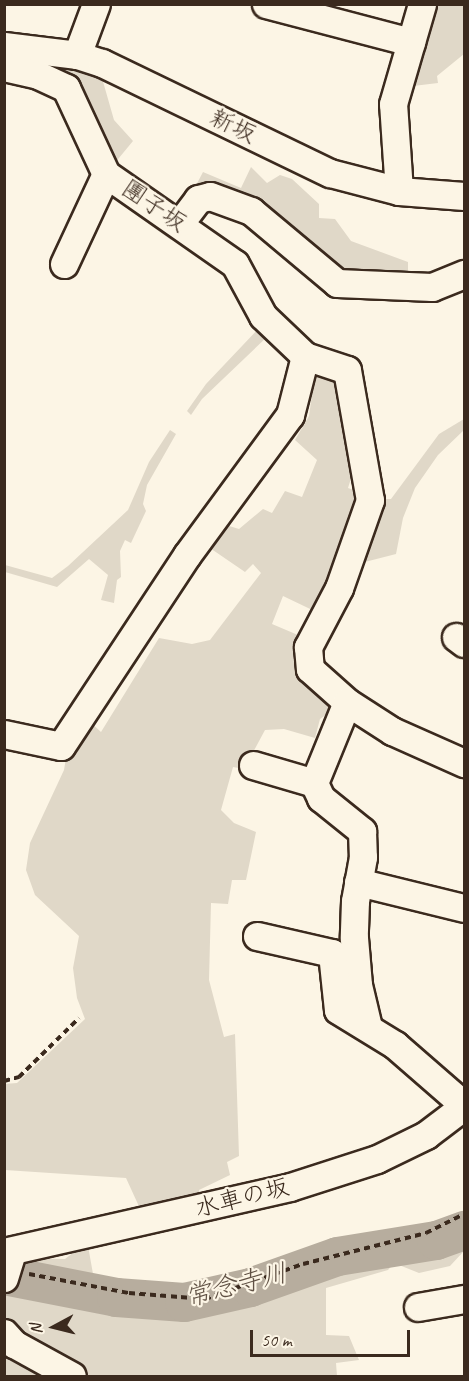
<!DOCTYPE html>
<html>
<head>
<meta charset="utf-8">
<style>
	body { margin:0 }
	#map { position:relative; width:469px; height:1381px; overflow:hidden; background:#fcf5e5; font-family:Caveat,"Klee One",sans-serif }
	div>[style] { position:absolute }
	.green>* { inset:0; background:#e0d8c8 }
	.river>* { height:39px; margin:-19.5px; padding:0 19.5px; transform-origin:19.5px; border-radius:19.5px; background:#b7ad9e }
	.path>* { height:4px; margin-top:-2px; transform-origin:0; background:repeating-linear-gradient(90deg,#3b2a1e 0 6px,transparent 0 10.5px) }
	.roads { filter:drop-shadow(2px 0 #3b2a1e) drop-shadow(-2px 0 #3b2a1e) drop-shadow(0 2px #3b2a1e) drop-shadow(0 -2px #3b2a1e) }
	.minor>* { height:27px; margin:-13.5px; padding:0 13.5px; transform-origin:13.5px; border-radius:13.5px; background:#fcf5e5 }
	span { translate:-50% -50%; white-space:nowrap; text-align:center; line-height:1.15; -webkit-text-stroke:4.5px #fcf5e5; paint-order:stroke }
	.street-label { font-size:24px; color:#3b2a1e }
	.water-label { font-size:26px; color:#605144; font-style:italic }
	.frame { position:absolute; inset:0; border:6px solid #3b2a1e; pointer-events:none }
	.north { position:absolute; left:24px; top:1297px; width:60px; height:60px; -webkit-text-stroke:4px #fcf5e5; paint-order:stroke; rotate:263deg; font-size:16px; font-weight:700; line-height:24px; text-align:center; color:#3b2a1e }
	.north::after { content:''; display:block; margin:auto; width:21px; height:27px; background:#3b2a1e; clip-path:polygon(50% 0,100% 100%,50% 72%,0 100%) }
	.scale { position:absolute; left:250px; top:1330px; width:160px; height:27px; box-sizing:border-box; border:3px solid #3b2a1e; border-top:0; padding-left:8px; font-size:18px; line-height:21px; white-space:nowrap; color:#3b2a1e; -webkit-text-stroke:4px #fcf5e5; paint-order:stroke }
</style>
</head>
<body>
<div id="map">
	<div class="green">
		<div style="clip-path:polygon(433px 5px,464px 5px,464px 54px,437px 76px,438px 83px,405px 87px)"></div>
		<div style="clip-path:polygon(44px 58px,100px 71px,114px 120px,133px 141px,114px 164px,49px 71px)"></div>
		<div style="clip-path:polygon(251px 167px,267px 183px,280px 175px,292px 179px,319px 204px,319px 218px,335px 219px,351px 241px,408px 262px,408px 282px,339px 282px,255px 206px,192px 193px,203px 172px,241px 188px)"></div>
		<div style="clip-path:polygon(106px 182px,176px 231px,171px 240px,102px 190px)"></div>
		<div style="clip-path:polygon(260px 327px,269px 335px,202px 399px,191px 415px,187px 411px,206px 384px)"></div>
		<div style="clip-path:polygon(315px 373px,339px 384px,357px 459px,348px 488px,378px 499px,391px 499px,439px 434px,464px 419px,464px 430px,438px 455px,415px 488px,403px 518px,396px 554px,357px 564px,329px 618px,283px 596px,272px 624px,305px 638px,338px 706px,320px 719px,315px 738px,284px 729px,265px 730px,244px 769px,233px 767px,221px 810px,234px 823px,256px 832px,246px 880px,232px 880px,228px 904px,211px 903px,209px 980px,224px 1037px,235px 1034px,239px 1156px,227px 1162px,230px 1175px,199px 1190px,200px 1200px,142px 1213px,126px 1178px,5px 1170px,4px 1084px,17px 1083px,85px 1019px,77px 998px,73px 968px,79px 936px,35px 895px,26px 870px,30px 843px,64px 770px,67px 752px,89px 721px,101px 732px,159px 638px,192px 644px,210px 640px,261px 573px,253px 564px,245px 572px,207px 546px,226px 525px,239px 529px,263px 509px,272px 513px,285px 491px,302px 497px,317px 460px,295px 440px,309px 416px)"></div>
		<div style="clip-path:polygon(170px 430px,176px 434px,147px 485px,143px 504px,146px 511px,131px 543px,125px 540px,120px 551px,121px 577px,117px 580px,114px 603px,101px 600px,108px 575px,89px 559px,57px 587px,5px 572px,5px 565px,52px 578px,68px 566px,128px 510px,149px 462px)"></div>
		<div style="clip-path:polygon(447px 1225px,464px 1226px,464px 1251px,450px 1266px,419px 1273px,394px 1263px,388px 1270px,326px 1288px,326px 1335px,349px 1336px,359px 1360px,336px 1363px,337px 1376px,5px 1376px,5px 1258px,65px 1259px,83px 1245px,88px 1246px,97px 1296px,141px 1305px,194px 1304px,306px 1273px,306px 1261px)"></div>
	</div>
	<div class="river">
		<div style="left:4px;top:1275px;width:114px;rotate:11.1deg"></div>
		<div style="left:116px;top:1297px;width:68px;rotate:4.2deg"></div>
		<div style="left:184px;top:1302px;width:68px;rotate:-12.8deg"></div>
		<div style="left:250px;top:1287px;width:92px;rotate:-19.6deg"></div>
		<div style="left:337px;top:1256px;width:100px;rotate:-9.2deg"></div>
		<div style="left:436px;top:1240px;width:30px;rotate:-20deg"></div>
	</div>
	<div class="path">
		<div style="left:4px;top:1081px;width:16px;rotate:-15deg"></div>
		<div style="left:19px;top:1077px;width:84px;rotate:-44.5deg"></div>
		<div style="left:29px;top:1274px;width:102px;rotate:10.8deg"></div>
		<div style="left:129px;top:1293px;width:76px;rotate:4.5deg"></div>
		<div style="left:205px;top:1299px;width:104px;rotate:-19.7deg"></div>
		<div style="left:303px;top:1264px;width:127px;rotate:-14.1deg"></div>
		<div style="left:426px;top:1233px;width:42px;rotate:-26.6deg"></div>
	</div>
	<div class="roads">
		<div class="minor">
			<div style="left:266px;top:4px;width:150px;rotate:14.7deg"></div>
			<div style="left:4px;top:46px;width:74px;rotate:7deg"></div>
			<div style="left:77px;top:55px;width:26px;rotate:18deg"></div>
			<div style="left:102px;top:63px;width:253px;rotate:25.8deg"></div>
			<div style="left:330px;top:173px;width:71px;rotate:14.6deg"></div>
			<div style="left:399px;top:191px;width:65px;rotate:4.4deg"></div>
			<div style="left:77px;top:55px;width:54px;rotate:-69.6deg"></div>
			<div style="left:4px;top:67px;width:35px;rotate:13deg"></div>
			<div style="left:38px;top:75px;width:31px;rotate:25deg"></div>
			<div style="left:66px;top:88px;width:95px;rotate:65.1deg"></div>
			<div style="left:106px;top:174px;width:157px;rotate:34.9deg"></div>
			<div style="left:235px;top:264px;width:59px;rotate:61.7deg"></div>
			<div style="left:263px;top:316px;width:58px;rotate:43.6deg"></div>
			<div style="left:305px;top:356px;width:44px;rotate:18.4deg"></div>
			<div style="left:347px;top:370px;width:132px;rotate:80deg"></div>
			<div style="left:370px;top:500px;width:93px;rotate:109.4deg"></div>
			<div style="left:339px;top:588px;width:67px;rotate:117.7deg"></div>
			<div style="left:308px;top:647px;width:22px;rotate:85deg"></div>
			<div style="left:310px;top:669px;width:50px;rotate:41.7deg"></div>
			<div style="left:399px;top:191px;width:87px;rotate:-93.9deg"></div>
			<div style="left:393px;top:104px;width:104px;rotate:-73.8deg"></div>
			<div style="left:180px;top:223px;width:30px;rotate:-53deg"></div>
			<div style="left:198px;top:199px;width:12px;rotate:-14deg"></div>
			<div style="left:210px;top:196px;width:44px;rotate:20.1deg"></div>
			<div style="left:251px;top:211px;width:112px;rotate:39.9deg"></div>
			<div style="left:337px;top:283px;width:95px;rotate:2.4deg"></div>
			<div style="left:432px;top:287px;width:35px;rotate:-22deg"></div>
			<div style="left:64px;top:264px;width:99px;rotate:-65deg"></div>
			<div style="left:456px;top:637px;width:10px;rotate:37deg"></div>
			<div style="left:4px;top:734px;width:58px;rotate:11.9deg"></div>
			<div style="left:61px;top:746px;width:229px;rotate:-56.6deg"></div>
			<div style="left:187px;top:555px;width:174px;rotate:-53.7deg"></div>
			<div style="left:290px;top:415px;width:61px;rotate:-75.7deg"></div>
			<div style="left:253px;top:765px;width:64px;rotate:16.4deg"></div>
			<div style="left:314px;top:783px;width:87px;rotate:-67.8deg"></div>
			<div style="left:347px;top:702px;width:54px;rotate:32.8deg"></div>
			<div style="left:392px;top:731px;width:79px;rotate:24deg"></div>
			<div style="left:314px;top:783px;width:17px;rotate:65deg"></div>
			<div style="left:321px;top:798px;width:53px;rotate:38.8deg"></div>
			<div style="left:362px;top:831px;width:26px;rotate:88deg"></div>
			<div style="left:363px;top:857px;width:45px;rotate:100.3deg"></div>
			<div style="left:355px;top:901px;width:37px;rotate:92deg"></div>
			<div style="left:354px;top:938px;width:47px;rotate:85.1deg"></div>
			<div style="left:358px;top:985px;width:43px;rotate:76.6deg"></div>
			<div style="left:358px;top:882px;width:109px;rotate:13.8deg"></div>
			<div style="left:257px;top:936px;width:77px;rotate:12.8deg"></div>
			<div style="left:332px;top:953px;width:57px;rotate:84deg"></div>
			<div style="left:338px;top:1010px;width:67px;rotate:31.6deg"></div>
			<div style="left:395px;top:1045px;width:91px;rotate:41deg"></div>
			<div style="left:4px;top:1252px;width:293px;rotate:-12.8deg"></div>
			<div style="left:290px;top:1187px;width:91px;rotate:-17.8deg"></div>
			<div style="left:377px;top:1159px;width:55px;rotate:-26.1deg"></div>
			<div style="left:426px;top:1135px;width:48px;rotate:-37.3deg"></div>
			<div style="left:4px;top:1278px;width:27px;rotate:-73deg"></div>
			<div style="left:418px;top:1307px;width:47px;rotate:-9.9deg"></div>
			<div style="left:4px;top:1333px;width:15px;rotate:48deg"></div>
			<div style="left:14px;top:1344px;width:66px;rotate:28.9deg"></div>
		</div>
	</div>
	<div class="street-label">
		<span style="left:233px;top:126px;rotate:26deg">新坂</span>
		<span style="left:154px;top:206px;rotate:34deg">團子坂</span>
		<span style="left:242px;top:1198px;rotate:-14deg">水車の坂</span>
	</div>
	<div class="water-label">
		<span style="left:236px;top:1285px;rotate:-14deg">常念寺川</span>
	</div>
	<div class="frame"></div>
	<div class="north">N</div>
	<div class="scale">50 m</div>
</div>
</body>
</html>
